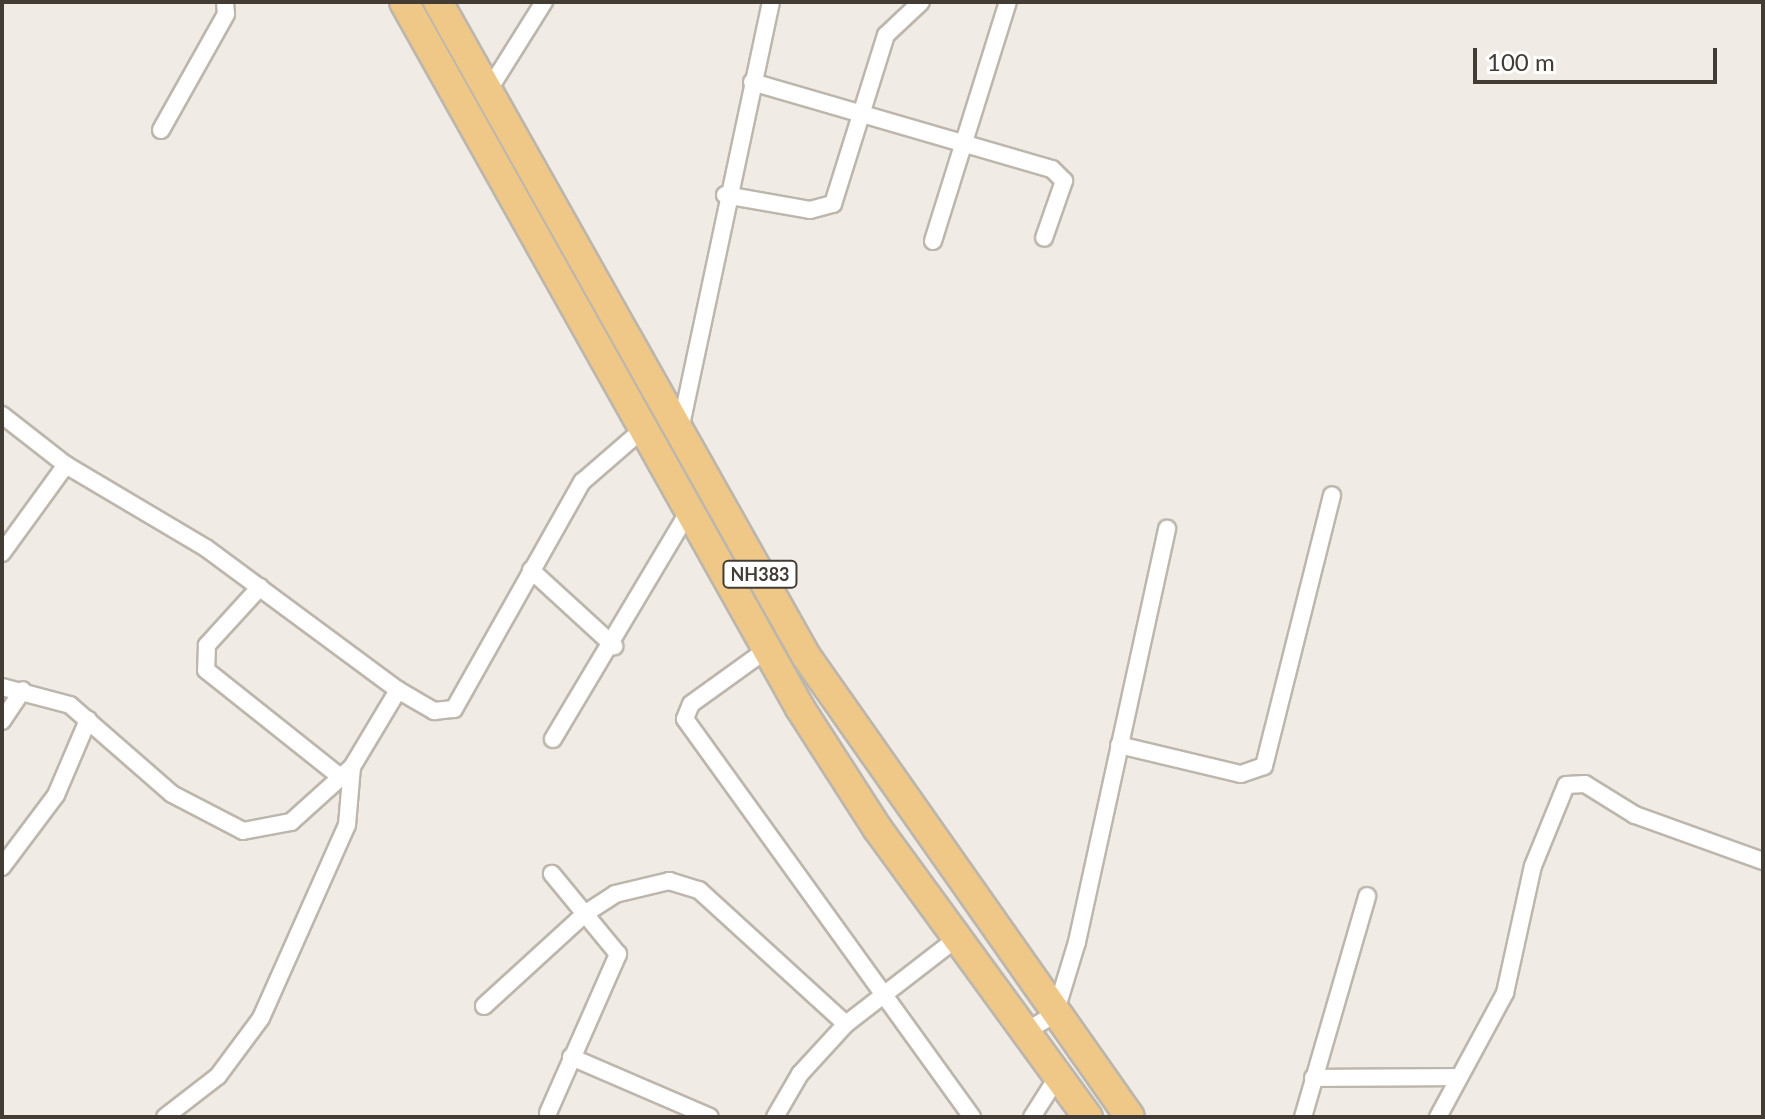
<!DOCTYPE html>
<html>
<head>
<meta charset="utf-8">
<style>
	body { margin:0 }
	#map { position:relative; width:1765px; height:1119px; overflow:hidden; background:#f0ece5; font-family:Lato,sans-serif }
	div>[style] { position:absolute }
	.roads { filter:drop-shadow(2px 0 #bdb6ac) drop-shadow(-2px 0 #bdb6ac) drop-shadow(0 2px #bdb6ac) drop-shadow(0 -2px #bdb6ac) }
	.minor>* { height:16px; margin:-8px; padding:0 8px; transform-origin:8px; border-radius:8px; background:#fff }
	.trunk>* { height:28px; margin:-14px; padding:0 14px; transform-origin:14px; border-radius:14px; background:#efc888 }
	span { translate:-50% -50%; white-space:nowrap; text-align:center; line-height:1.15; -webkit-text-stroke:6px #fff; paint-order:stroke }
	.shield-label span { padding:2px 6px; background:#fff; border:2px solid; border-radius:6px; -webkit-text-stroke-width:0 }
	.shield-label { font-size:18px; color:#423c35; font-weight:700 }
	.frame { position:absolute; inset:0; border:4px solid #423c35; pointer-events:none }
	.scale { position:absolute; left:1473px; top:48px; width:244px; height:36px; box-sizing:border-box; border:4px solid #423c35; border-top:0; padding-left:10px; font-size:24px; line-height:28px; white-space:nowrap; color:#423c35; -webkit-text-stroke:6px #fff; paint-order:stroke }
</style>
</head>
<body>
<div id="map">
	<div class="roads">
		<div class="minor">
			<div style="left:752px;top:82px;width:312px;rotate:16.2deg"></div>
			<div style="left:1052px;top:169px;width:17px;rotate:45deg"></div>
			<div style="left:1064px;top:181px;width:60px;rotate:109.3deg"></div>
			<div style="left:490px;top:88px;width:102px;rotate:-57.9deg"></div>
			<div style="left:161px;top:130px;width:133px;rotate:-60.7deg"></div>
			<div style="left:226px;top:14px;width:12px;rotate:-95deg"></div>
			<div style="left:725px;top:195px;width:86px;rotate:10deg"></div>
			<div style="left:810px;top:210px;width:24px;rotate:-15deg"></div>
			<div style="left:833px;top:204px;width:177px;rotate:-72.6deg"></div>
			<div style="left:886px;top:35px;width:48px;rotate:-43.3deg"></div>
			<div style="left:933px;top:241px;width:250px;rotate:-72.6deg"></div>
			<div style="left:2px;top:415px;width:81px;rotate:38deg"></div>
			<div style="left:66px;top:465px;width:163px;rotate:30.7deg"></div>
			<div style="left:206px;top:548px;width:239px;rotate:36.5deg"></div>
			<div style="left:680px;top:430px;width:438px;rotate:-78deg"></div>
			<div style="left:2px;top:553px;width:109px;rotate:-54deg"></div>
			<div style="left:531px;top:570px;width:113px;rotate:42.5deg"></div>
			<div style="left:260px;top:587px;width:79px;rotate:132.4deg"></div>
			<div style="left:207px;top:645px;width:25px;rotate:92deg"></div>
			<div style="left:206px;top:670px;width:175px;rotate:38.5deg"></div>
			<div style="left:766px;top:650px;width:92px;rotate:144.2deg"></div>
			<div style="left:691px;top:704px;width:16px;rotate:112deg"></div>
			<div style="left:685px;top:719px;width:491px;rotate:54.2deg"></div>
			<div style="left:2px;top:687px;width:70px;rotate:14.8deg"></div>
			<div style="left:70px;top:705px;width:135px;rotate:41.1deg"></div>
			<div style="left:172px;top:794px;width:80px;rotate:27.5deg"></div>
			<div style="left:243px;top:831px;width:49px;rotate:-10.6deg"></div>
			<div style="left:291px;top:822px;width:81px;rotate:-42deg"></div>
			<div style="left:2px;top:721px;width:37px;rotate:-56deg"></div>
			<div style="left:553px;top:739px;width:262px;rotate:-59.2deg"></div>
			<div style="left:1119px;top:745px;width:125px;rotate:13.4deg"></div>
			<div style="left:1241px;top:774px;width:24px;rotate:-19deg"></div>
			<div style="left:1264px;top:766px;width:279px;rotate:-75.9deg"></div>
			<div style="left:2px;top:867px;width:90px;rotate:-53.1deg"></div>
			<div style="left:56px;top:795px;width:82px;rotate:-66.9deg"></div>
			<div style="left:484px;top:1006px;width:138px;rotate:-42.4deg"></div>
			<div style="left:586px;top:913px;width:35px;rotate:-33deg"></div>
			<div style="left:615px;top:894px;width:56px;rotate:-13.5deg"></div>
			<div style="left:669px;top:881px;width:31px;rotate:17deg"></div>
			<div style="left:699px;top:890px;width:199px;rotate:42.4deg"></div>
			<div style="left:1026px;top:1031px;width:34px;rotate:-30deg"></div>
			<div style="left:1055px;top:1014px;width:75px;rotate:-73deg"></div>
			<div style="left:1077px;top:942px;width:423px;rotate:-77.7deg"></div>
			<div style="left:571px;top:1057px;width:151px;rotate:23.3deg"></div>
			<div style="left:1313px;top:1078px;width:146px;rotate:-0.4deg"></div>
			<div style="left:548px;top:1113px;width:174px;rotate:-66.2deg"></div>
			<div style="left:618px;top:954px;width:104px;rotate:-129.5deg"></div>
			<div style="left:165px;top:1117px;width:67px;rotate:-37.7deg"></div>
			<div style="left:218px;top:1076px;width:72px;rotate:-53.4deg"></div>
			<div style="left:261px;top:1018px;width:211px;rotate:-66deg"></div>
			<div style="left:347px;top:825px;width:58px;rotate:-85.1deg"></div>
			<div style="left:352px;top:767px;width:90px;rotate:-59.1deg"></div>
			<div style="left:398px;top:690px;width:42px;rotate:30.3deg"></div>
			<div style="left:434px;top:711px;width:20px;rotate:-6deg"></div>
			<div style="left:454px;top:709px;width:261px;rotate:-60.6deg"></div>
			<div style="left:582px;top:482px;width:79px;rotate:-40.9deg"></div>
			<div style="left:775px;top:1117px;width:50px;rotate:-59.8deg"></div>
			<div style="left:800px;top:1074px;width:68px;rotate:-47.4deg"></div>
			<div style="left:846px;top:1024px;width:139px;rotate:-37.7deg"></div>
			<div style="left:1032px;top:1117px;width:49px;rotate:-57.6deg"></div>
			<div style="left:1303px;top:1117px;width:230px;rotate:-73.8deg"></div>
			<div style="left:1438px;top:1117px;width:141px;rotate:-61.6deg"></div>
			<div style="left:1505px;top:993px;width:130px;rotate:-77.6deg"></div>
			<div style="left:1533px;top:866px;width:87px;rotate:-67.8deg"></div>
			<div style="left:1566px;top:785px;width:19px;rotate:-3deg"></div>
			<div style="left:1585px;top:784px;width:59px;rotate:31.8deg"></div>
			<div style="left:1635px;top:815px;width:136px;rotate:19.8deg"></div>
		</div>
		<div class="trunk">
			<div style="left:404px;top:2px;width:809px;rotate:60.71deg"></div>
			<div style="left:800px;top:708px;width:143px;rotate:57.3deg"></div>
			<div style="left:877px;top:828px;width:358px;rotate:53.9deg"></div>
			<div style="left:438px;top:2px;width:750px;rotate:60.63deg"></div>
			<div style="left:806px;top:656px;width:563px;rotate:54.9deg"></div>
		</div>
	</div>
	<div class="shield-label">
		<span style="left:760px;top:574px">NH383</span>
	</div>
	<div class="frame"></div>
	<div class="scale">100 m</div>
</div>
</body>
</html>
